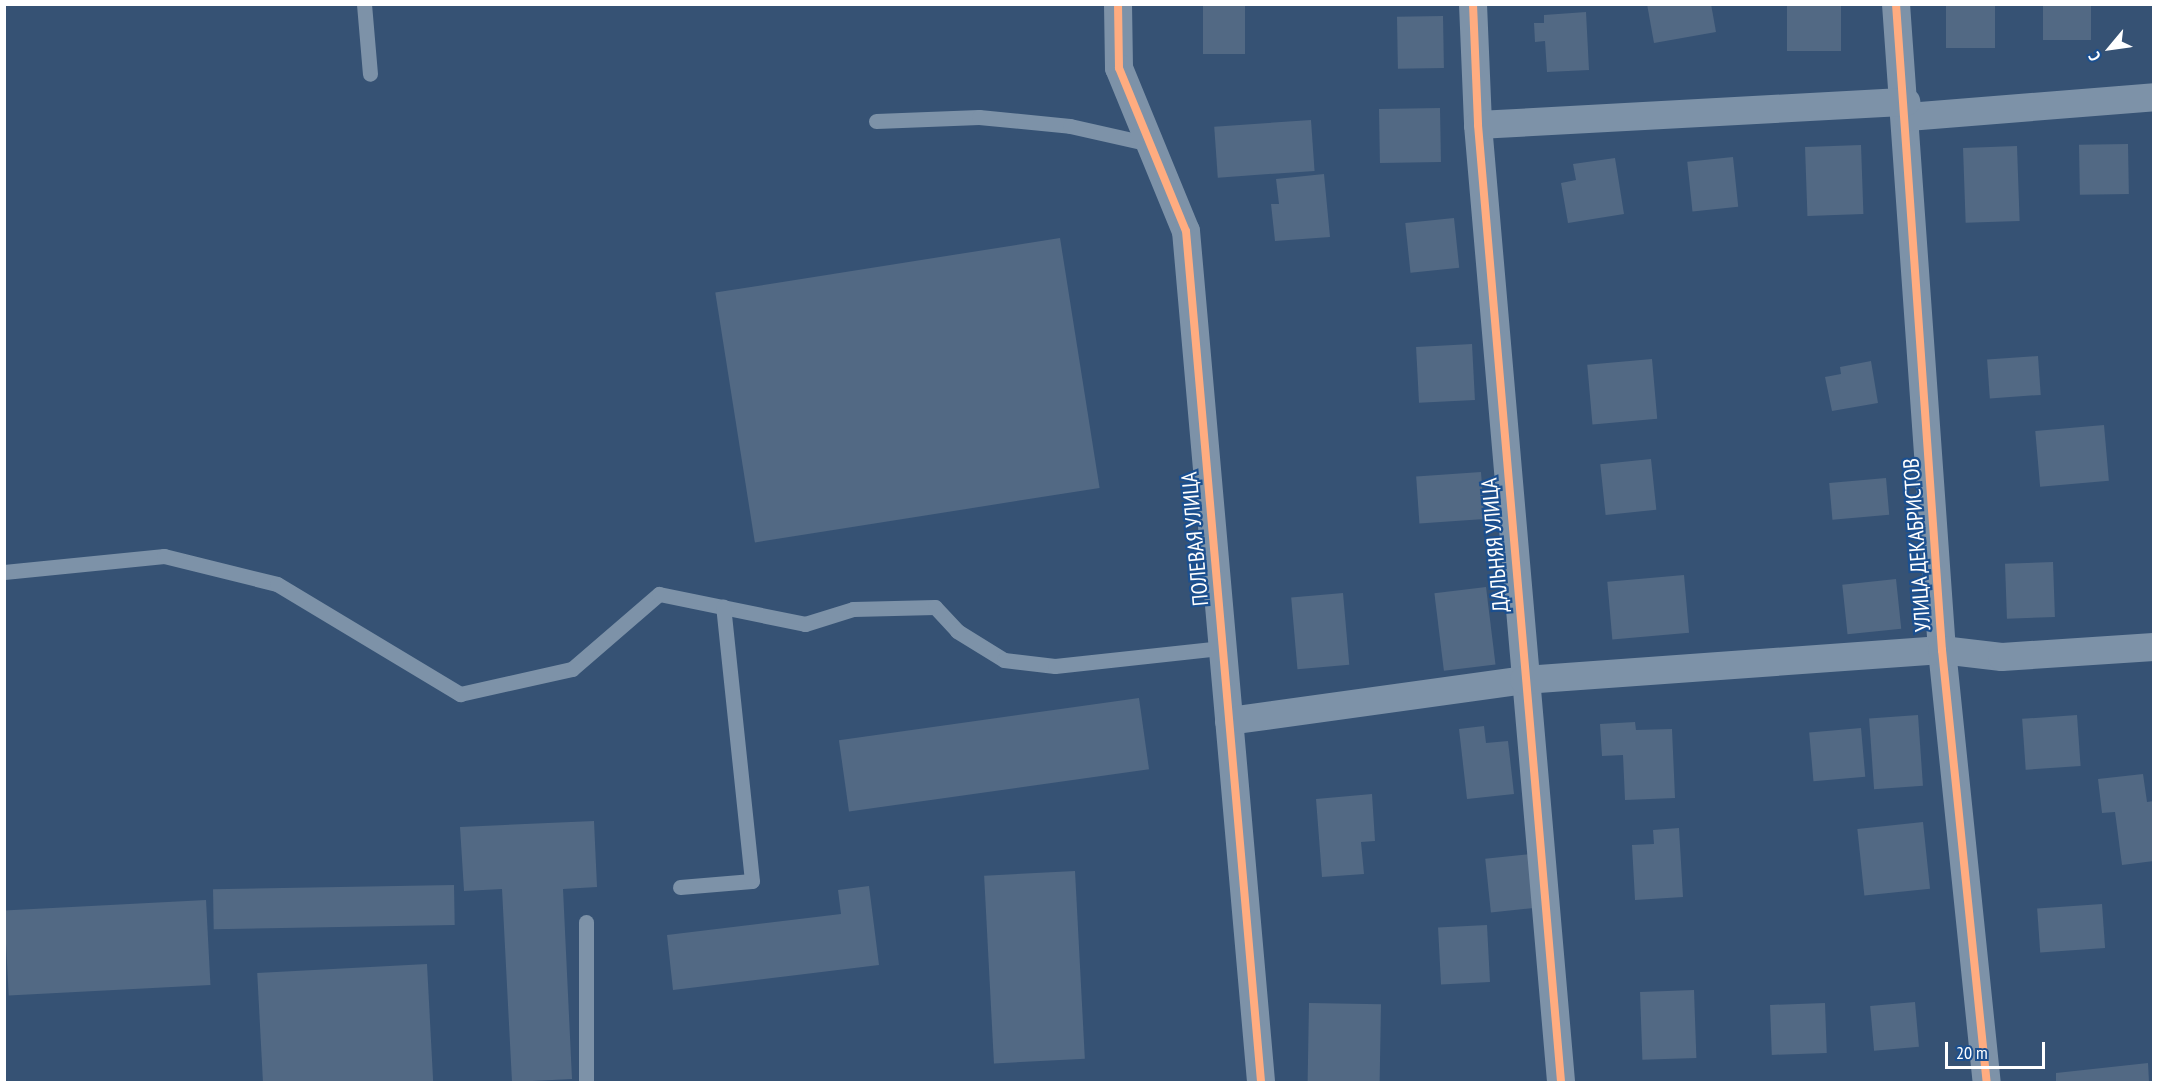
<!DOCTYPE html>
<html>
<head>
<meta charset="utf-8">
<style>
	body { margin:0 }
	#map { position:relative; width:2158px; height:1087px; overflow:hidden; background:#365274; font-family:"PT Sans Narrow",sans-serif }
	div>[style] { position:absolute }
	.building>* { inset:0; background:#526984; transform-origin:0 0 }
	.service>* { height:15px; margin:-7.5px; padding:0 7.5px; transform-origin:7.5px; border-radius:7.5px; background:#7d92a8 }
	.minor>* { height:28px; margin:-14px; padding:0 14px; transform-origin:14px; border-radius:14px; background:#7d92a8 }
	.cycleway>* { height:8px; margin:-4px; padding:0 4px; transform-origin:4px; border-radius:4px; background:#ffac80 }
	span { translate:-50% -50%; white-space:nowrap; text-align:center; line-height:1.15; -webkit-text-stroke:4.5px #1b4f8f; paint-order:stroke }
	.street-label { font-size:22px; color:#fff }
	.frame { position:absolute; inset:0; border:6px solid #fff; pointer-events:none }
	.north { position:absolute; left:2080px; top:18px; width:60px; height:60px; -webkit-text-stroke:4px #1b4f8f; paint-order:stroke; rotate:241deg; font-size:16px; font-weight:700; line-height:24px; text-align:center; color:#fff }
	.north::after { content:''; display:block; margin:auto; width:21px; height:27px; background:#fff; clip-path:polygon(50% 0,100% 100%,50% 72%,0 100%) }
	.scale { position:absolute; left:1945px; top:1042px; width:100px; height:27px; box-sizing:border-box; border:3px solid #fff; border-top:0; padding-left:8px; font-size:18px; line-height:21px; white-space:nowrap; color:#fff; -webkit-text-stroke:4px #1b4f8f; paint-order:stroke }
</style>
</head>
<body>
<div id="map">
	<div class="building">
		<div style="left:1203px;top:4px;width:42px;height:50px"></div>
		<div style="clip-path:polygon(1647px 4px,1711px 4px,1716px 32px,1654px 43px)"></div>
		<div style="left:1787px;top:4px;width:54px;height:47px"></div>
		<div style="left:1946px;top:4px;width:49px;height:44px"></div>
		<div style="left:2043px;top:4px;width:48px;height:36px"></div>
		<div style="clip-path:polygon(1586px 12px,1589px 70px,1547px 72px,1545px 41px,1535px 42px,1534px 23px,1544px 23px,1544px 15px)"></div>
		<div style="left:1443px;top:16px;width:52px;height:46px;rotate:89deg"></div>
		<div style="left:1440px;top:108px;width:54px;height:61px;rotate:89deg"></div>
		<div style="left:1311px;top:120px;width:51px;height:97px;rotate:86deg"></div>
		<div style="left:2128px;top:144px;width:50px;height:49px;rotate:89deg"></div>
		<div style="left:1861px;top:145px;width:69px;height:56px;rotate:88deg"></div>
		<div style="left:2017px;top:146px;width:75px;height:54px;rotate:88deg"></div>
		<div style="left:1733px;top:157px;width:50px;height:46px;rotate:84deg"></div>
		<div style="clip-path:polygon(1615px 158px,1624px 214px,1568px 223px,1561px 183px,1576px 180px,1573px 164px)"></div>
		<div style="clip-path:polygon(1324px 174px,1330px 237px,1275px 241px,1271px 204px,1279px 204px,1276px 179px)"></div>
		<div style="left:1454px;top:218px;width:50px;height:49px;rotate:84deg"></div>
		<div style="left:1060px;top:238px;width:253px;height:349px;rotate:81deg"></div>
		<div style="left:1472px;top:344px;width:56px;height:56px;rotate:87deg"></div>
		<div style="left:2038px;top:356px;width:39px;height:51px;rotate:86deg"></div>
		<div style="left:1652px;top:359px;width:60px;height:65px;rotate:85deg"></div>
		<div style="clip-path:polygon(1871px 361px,1878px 403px,1832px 411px,1825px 377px,1841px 374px,1840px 367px)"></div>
		<div style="left:2104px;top:425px;width:56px;height:69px;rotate:85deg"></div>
		<div style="left:1651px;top:459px;width:51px;height:51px;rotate:84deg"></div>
		<div style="left:1481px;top:472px;width:47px;height:65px;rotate:86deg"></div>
		<div style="left:1886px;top:478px;width:37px;height:57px;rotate:85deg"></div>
		<div style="left:2053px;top:562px;width:55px;height:48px;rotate:88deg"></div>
		<div style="left:1684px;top:575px;width:58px;height:77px;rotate:85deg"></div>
		<div style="left:1896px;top:579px;width:50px;height:54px;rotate:84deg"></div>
		<div style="left:1486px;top:587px;width:78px;height:52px;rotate:83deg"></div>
		<div style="left:1343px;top:593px;width:72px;height:52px;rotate:85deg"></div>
		<div style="left:1139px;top:698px;width:72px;height:303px;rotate:82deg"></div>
		<div style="left:1918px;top:715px;width:71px;height:49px;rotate:86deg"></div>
		<div style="left:2077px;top:715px;width:51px;height:55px;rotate:86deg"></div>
		<div style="clip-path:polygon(1635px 722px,1636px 730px,1672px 729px,1675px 798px,1625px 800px,1623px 755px,1602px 756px,1600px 724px)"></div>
		<div style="clip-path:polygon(1484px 726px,1486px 743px,1508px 741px,1514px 794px,1467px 799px,1459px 729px)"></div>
		<div style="left:1861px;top:728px;width:49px;height:52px;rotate:85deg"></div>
		<div style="clip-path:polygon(2143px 774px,2147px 802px,2154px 801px,2154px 861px,2122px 865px,2115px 812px,2102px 813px,2098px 779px)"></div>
		<div style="clip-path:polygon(1372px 794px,1375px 841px,1361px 842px,1364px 874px,1322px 877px,1316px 799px)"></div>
		<div style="clip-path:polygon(594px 821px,597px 887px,563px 889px,572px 1079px,512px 1082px,502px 889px,464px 891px,460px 827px)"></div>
		<div style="left:1923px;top:822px;width:67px;height:66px;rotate:84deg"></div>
		<div style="clip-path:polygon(1679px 828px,1683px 897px,1635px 900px,1632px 845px,1654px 844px,1653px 830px)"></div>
		<div style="left:1531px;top:854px;width:54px;height:46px;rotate:84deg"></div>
		<div style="left:1075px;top:871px;width:188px;height:91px;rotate:87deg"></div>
		<div style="left:454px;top:885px;width:40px;height:241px;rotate:89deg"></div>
		<div style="clip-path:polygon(869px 886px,879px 965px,673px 990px,667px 935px,841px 914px,838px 890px)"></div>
		<div style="left:206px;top:900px;width:85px;height:202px;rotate:87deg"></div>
		<div style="left:2102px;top:904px;width:44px;height:65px;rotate:86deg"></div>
		<div style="left:1487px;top:925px;width:57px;height:49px;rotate:87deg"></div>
		<div style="left:427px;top:964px;width:118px;height:170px;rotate:87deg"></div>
		<div style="left:1694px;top:990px;width:68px;height:54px;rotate:88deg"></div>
		<div style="left:1915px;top:1002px;width:45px;height:45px;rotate:85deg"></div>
		<div style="left:1309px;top:1003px;width:72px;height:79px;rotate:1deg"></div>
		<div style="left:1825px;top:1003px;width:50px;height:55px;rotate:88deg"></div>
		<div style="clip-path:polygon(2148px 1063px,2149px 1082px,2056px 1082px,2056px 1073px)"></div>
	</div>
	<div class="service">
		<div style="left:364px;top:4px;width:70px;rotate:85.1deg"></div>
		<div style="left:876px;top:121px;width:103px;rotate:-2.2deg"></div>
		<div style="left:979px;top:117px;width:91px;rotate:5.6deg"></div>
		<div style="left:1070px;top:126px;width:82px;rotate:12.7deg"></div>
		<div style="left:4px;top:572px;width:161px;rotate:-5.7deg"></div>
		<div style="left:164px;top:556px;width:116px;rotate:13.9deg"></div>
		<div style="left:277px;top:584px;width:214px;rotate:31deg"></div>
		<div style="left:460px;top:694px;width:115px;rotate:-12.6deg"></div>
		<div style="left:572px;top:669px;width:115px;rotate:-40.8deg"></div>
		<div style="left:659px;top:594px;width:149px;rotate:11.6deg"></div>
		<div style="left:805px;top:624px;width:50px;rotate:-17.4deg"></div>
		<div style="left:853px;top:609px;width:82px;rotate:-1.4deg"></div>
		<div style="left:935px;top:607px;width:33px;rotate:47deg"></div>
		<div style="left:957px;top:631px;width:55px;rotate:31.7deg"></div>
		<div style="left:1004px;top:660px;width:51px;rotate:6.7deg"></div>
		<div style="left:1055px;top:666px;width:168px;rotate:-6.2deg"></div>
		<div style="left:680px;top:887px;width:72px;rotate:-4.8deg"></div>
		<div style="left:752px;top:881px;width:276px;rotate:-96deg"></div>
		<div style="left:586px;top:1082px;width:160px;rotate:-90deg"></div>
	</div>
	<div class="minor">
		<div style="left:1118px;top:4px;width:64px;rotate:89.1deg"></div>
		<div style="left:1119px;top:68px;width:176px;rotate:67.7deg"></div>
		<div style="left:1186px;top:231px;width:854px;rotate:84.96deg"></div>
		<div style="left:1473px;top:4px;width:121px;rotate:87.6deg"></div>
		<div style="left:1478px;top:125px;width:961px;rotate:85.04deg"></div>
		<div style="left:1896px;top:4px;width:648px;rotate:85.93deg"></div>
		<div style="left:1942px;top:650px;width:434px;rotate:84.1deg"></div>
		<div style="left:1908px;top:117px;width:247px;rotate:-4.6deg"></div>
		<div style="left:1478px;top:125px;width:429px;rotate:-3.1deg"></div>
		<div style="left:1229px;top:721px;width:298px;rotate:-7.9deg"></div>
		<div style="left:1524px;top:680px;width:419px;rotate:-4.1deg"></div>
		<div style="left:1942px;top:650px;width:60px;rotate:6.7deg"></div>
		<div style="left:2002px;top:657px;width:152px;rotate:-3.8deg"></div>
	</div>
	<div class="cycleway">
		<div style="left:1118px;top:4px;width:64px;rotate:89.1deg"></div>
		<div style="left:1119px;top:68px;width:176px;rotate:67.7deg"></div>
		<div style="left:1186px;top:231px;width:854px;rotate:84.96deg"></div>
		<div style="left:1473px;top:4px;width:121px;rotate:87.6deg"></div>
		<div style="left:1478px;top:125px;width:961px;rotate:85.04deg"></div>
		<div style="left:1896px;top:4px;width:648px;rotate:85.93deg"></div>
		<div style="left:1942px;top:650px;width:434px;rotate:84.1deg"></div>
	</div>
	<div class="street-label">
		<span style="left:1195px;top:539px;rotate:-95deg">ПОЛЕВАЯ УЛИЦА</span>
		<span style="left:1495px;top:545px;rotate:-95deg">ДАЛЬНЯЯ УЛИЦА</span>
		<span style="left:1917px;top:545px;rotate:-94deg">УЛИЦА ДЕКАБРИСТОВ</span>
	</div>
	<div class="frame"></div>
	<div class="north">С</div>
	<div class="scale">20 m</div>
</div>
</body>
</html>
